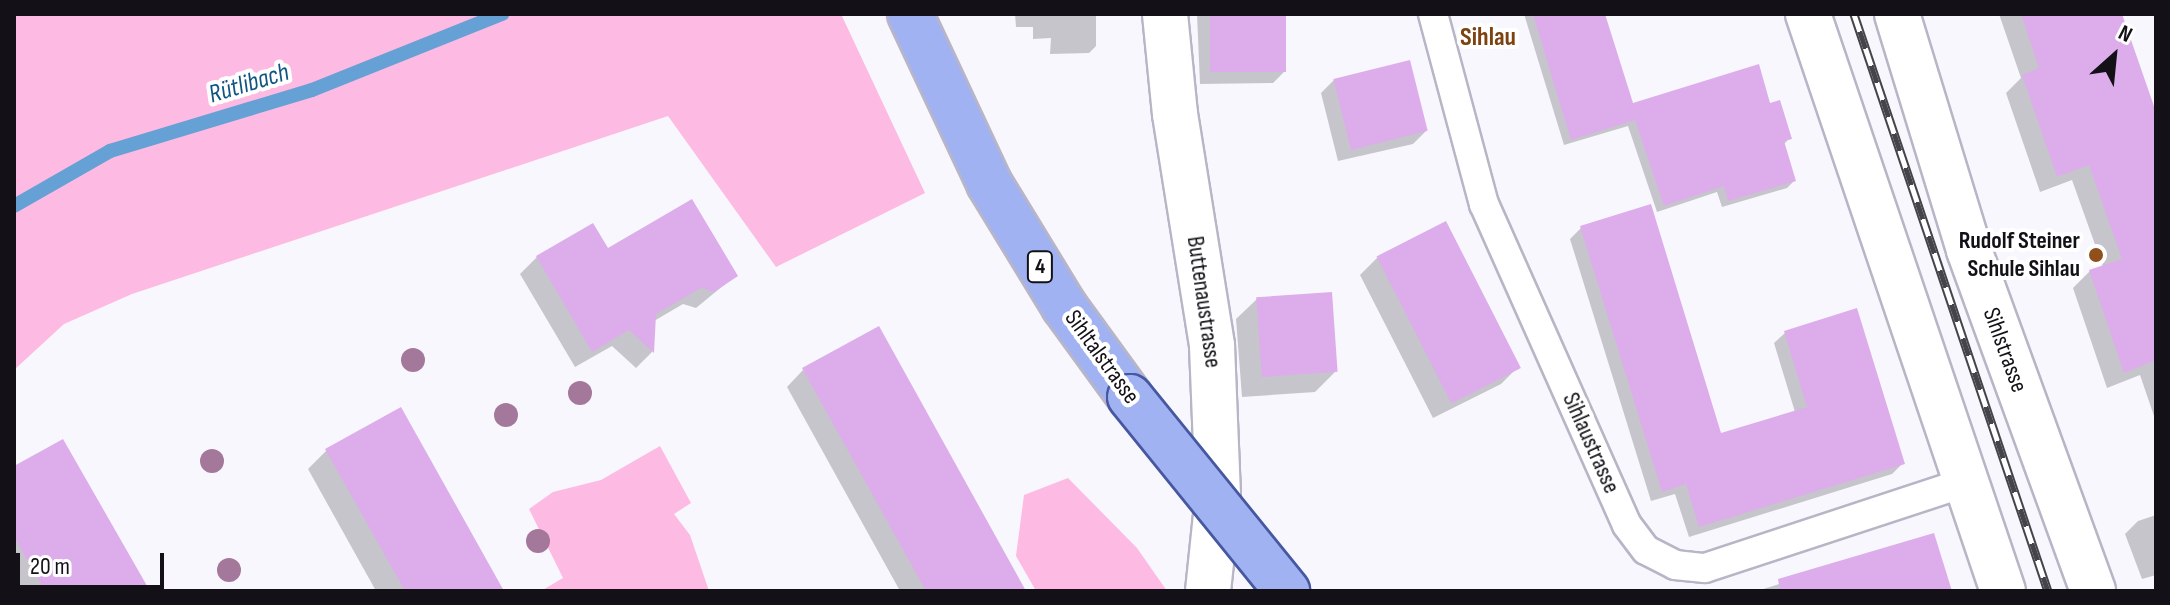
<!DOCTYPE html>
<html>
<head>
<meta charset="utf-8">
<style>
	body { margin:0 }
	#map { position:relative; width:2170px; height:605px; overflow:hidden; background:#f8f7fe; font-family:"Sofia Sans Condensed",sans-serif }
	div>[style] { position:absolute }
	.green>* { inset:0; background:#fdbae2 }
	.shadow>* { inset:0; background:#0003 }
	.stream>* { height:14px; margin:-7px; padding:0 7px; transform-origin:7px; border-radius:7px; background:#65a1d4 }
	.building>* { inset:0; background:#dcadea; transform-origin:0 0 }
	.roads { filter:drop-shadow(2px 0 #b8b5c6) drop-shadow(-2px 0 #b8b5c6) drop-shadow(0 2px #b8b5c6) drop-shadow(0 -2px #b8b5c6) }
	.lane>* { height:28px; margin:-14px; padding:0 14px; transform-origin:14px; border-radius:14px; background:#fff }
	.street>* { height:44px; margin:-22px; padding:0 22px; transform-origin:22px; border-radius:22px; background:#fff }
	.primary>* { height:44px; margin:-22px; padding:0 22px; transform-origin:22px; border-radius:22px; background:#a1b2f2 }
	.rail>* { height:9px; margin-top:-4.5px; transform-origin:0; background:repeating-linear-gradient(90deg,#fff 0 18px,#46444b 0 36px); box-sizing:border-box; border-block:2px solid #46444b }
	.bridges { filter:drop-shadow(2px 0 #4658a0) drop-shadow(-2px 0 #4658a0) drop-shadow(0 2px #4658a0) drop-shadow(0 -2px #4658a0) }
	.primary-bridge>* { height:44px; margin:-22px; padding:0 22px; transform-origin:22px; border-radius:22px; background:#a1b2f2 }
	.trees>* { width:24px; height:24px; margin:-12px; border-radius:50%; background:#a4789a }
	.dots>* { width:22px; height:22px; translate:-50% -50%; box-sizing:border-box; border:4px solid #fff; border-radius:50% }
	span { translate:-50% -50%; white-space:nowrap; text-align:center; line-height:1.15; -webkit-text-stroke:8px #fff; paint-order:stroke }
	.shield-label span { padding:2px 6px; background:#fff; border:2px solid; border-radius:6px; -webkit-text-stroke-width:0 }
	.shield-label { font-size:22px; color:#131117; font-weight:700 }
	.poi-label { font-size:24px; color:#131117; font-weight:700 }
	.right { translate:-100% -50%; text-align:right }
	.street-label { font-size:24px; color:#131117 }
	.neighbourhood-label { font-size:26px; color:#7c4210; font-weight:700 }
	.water-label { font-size:26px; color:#0e5484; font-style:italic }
	.frame { position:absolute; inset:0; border:16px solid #131117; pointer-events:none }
	.north { position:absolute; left:2074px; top:16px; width:80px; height:80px; -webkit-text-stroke:6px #fff; paint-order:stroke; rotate:27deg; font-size:22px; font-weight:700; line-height:32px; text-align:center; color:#131117 }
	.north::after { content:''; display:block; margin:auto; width:28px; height:36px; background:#131117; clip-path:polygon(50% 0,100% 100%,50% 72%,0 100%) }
	.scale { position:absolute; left:16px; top:553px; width:148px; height:36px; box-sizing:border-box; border:4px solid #131117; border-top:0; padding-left:10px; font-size:24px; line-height:28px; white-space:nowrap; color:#131117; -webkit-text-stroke:6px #fff; paint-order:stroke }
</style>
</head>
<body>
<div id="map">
	<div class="green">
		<div style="clip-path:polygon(14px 14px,841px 14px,925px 193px,776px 267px,668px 116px,132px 294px,64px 324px,14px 370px)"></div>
		<div style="clip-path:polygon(660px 446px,691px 503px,674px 514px,690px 535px,709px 591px,541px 591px,563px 578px,529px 509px,553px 492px,601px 480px)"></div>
		<div style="clip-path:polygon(1068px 478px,1137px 548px,1167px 591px,1036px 591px,1016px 556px,1024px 495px)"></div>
	</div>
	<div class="shadow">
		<div style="clip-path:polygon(1015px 14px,1096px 14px,1096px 46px,1089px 53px,1050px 54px,1051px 38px,1033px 39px,1033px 27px,1016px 27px)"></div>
		<div style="clip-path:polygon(1197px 14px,1284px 14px,1286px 70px,1273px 83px,1200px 84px)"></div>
		<div style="clip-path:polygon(1524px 14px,1603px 14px,1632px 105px,1769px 106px,1790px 138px,1783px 145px,1794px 181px,1787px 188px,1722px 207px,1717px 192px,1657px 212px,1628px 126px,1564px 145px)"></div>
		<div style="clip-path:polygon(1999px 14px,2120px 14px,2156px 118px,2156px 422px,2140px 375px,2107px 388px,2073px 288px,2090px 271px,2103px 267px,2072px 180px,2040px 192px,2006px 93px,2021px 78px)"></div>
		<div style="clip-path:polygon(1334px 80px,1426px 131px,1413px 144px,1338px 161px,1321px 93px)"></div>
		<div style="clip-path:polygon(1445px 224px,1518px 367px,1501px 384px,1433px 418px,1360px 275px,1377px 258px)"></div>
		<div style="clip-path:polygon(1581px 228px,1720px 436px,1795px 412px,1774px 343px,1785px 333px,1903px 463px,1892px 474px,1689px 537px,1675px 494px,1651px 501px,1570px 239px)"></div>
		<div style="clip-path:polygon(607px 251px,735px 276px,696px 308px,683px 304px,654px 321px,652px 352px,636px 368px,612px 346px,575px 367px,520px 274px,537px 257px)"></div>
		<div style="clip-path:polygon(1257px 299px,1335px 372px,1315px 392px,1242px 397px,1236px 319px)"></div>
		<div style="clip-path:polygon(803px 370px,1023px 591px,900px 591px,787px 387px)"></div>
		<div style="clip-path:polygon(327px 450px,502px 591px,376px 591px,308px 469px)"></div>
		<div style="clip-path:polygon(14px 468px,147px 591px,19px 591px,14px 583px)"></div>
		<div style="clip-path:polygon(2156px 515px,2156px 575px,2142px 579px,2125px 534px,2138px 521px)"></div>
		<div style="clip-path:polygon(1933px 536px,1950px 591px,1757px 591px)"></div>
	</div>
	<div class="stream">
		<div style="left:14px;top:206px;width:111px;rotate:-29.8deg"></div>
		<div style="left:110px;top:151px;width:211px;rotate:-16.8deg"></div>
		<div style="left:312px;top:90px;width:205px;rotate:-21.8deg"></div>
	</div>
	<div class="building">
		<div style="left:1210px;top:14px;width:76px;height:58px"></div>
		<div style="clip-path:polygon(1533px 14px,1605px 14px,1633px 103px,1759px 64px,1770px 103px,1780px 100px,1792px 139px,1784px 141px,1796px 181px,1728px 201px,1724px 186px,1664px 206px,1635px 120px,1571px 140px)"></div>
		<div style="clip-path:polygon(2021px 14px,2122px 14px,2156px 112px,2156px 360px,2124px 373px,2089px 270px,2122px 259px,2089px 165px,2057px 177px,2022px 75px,2039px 68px)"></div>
		<div style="left:1410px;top:60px;width:73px;height:79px;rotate:76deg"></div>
		<div style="clip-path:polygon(692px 199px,738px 276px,714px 292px,701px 288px,656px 314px,654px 353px,629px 330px,592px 352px,536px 256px,593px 223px,608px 248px)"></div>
		<div style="clip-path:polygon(1651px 204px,1721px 433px,1807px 407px,1784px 331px,1857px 308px,1905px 464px,1699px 527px,1686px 484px,1662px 492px,1580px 226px)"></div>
		<div style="left:1446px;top:221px;width:165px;height:78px;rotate:63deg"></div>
		<div style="left:1332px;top:292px;width:80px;height:76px;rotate:86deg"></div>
		<div style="clip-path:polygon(879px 326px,1026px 591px,926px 591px,802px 368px)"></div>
		<div style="clip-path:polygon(401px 407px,504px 591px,405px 591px,325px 449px)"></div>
		<div style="clip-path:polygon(63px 439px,150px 591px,45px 591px,14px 537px,14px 466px)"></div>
		<div style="clip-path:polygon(1934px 533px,1952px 591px,1780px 591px,1778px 579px)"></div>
	</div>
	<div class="roads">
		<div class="lane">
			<div style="left:1433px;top:14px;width:197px;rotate:75deg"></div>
			<div style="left:1484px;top:204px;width:351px;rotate:66deg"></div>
			<div style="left:1627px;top:525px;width:31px;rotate:53deg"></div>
			<div style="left:1646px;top:550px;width:33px;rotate:27deg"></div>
			<div style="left:1675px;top:565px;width:30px;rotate:6deg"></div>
			<div style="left:1705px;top:568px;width:275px;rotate:-18.2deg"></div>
		</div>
		<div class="street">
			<div style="left:1165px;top:14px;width:100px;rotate:84.3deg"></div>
			<div style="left:1175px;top:114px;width:235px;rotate:80.9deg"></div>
			<div style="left:1212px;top:346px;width:150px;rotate:87.7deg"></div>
			<div style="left:1218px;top:496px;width:96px;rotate:96deg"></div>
			<div style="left:1808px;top:14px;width:609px;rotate:71.33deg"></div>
			<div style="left:1897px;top:14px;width:247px;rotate:73deg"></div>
			<div style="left:1969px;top:250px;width:363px;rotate:70deg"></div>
		</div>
		<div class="primary">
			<div style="left:910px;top:14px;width:187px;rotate:64.9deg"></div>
			<div style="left:989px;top:183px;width:144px;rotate:58.6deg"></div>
			<div style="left:1064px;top:306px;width:112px;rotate:54deg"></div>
		</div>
	</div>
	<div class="rail">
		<div style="left:1854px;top:14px;width:609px;rotate:71.42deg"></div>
	</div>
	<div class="bridges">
		<div class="primary-bridge">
			<div style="left:1130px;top:397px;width:250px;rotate:51deg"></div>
		</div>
	</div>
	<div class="trees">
		<div style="left:413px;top:360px"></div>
		<div style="left:580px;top:393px"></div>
		<div style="left:506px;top:415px"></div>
		<div style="left:212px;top:461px"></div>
		<div style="left:538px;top:541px"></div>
		<div style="left:229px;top:570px"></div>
	</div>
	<div class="dots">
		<div style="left:2096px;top:255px;background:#91501b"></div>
	</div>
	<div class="shield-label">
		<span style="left:1040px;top:267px">4</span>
	</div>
	<div class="poi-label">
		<span class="right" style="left:2080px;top:255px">Rudolf Steiner<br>Schule Sihlau</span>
	</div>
	<div class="street-label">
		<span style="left:1204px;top:302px;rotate:82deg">Buttenaustrasse</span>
		<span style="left:2005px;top:350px;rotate:70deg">Sihlstrasse</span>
		<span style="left:1102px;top:357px;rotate:54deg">Sihltalstrasse</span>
		<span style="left:1591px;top:443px;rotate:66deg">Sihlaustrasse</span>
	</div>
	<div class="neighbourhood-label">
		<span style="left:1488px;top:38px">Sihlau</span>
	</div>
	<div class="water-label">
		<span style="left:249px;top:84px;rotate:-17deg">Rütlibach</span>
	</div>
	<div class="frame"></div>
	<div class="north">N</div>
	<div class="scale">20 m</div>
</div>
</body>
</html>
